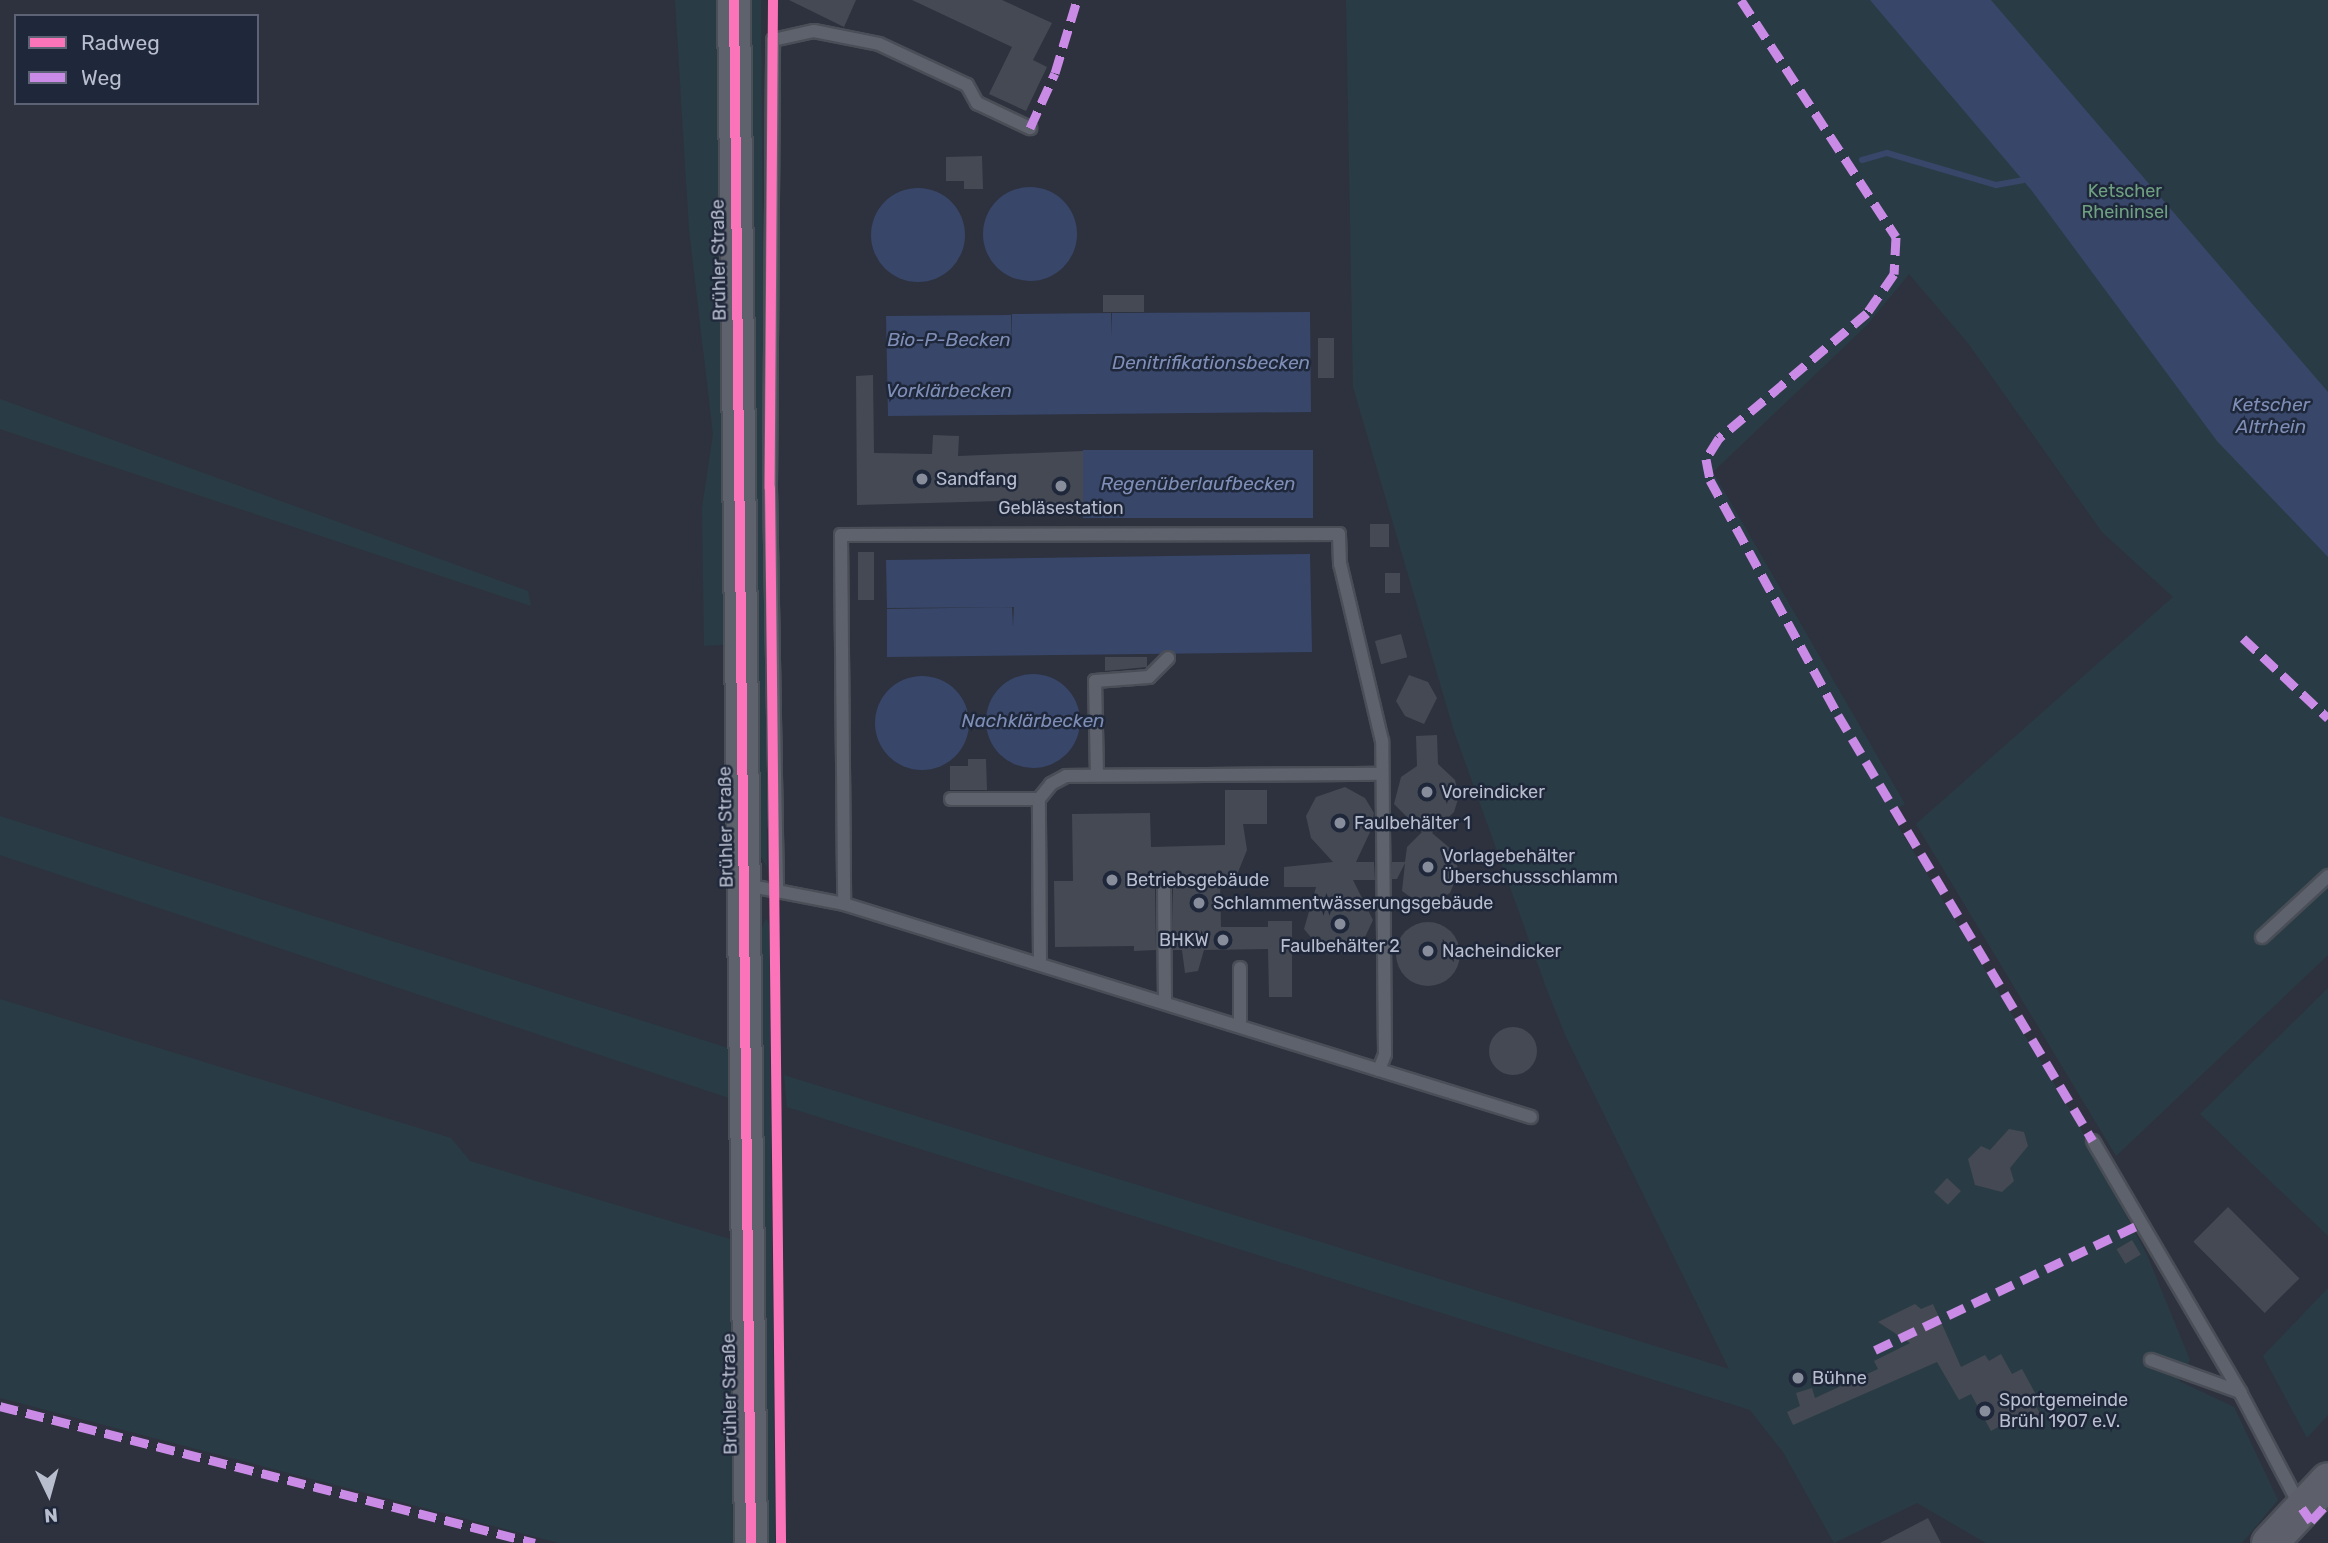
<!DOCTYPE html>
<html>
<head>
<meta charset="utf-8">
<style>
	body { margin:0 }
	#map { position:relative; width:2328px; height:1543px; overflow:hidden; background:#2d323e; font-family:Rubik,sans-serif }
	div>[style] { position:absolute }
	.green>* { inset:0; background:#293c45 }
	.water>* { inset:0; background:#384669; transform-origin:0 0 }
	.round { border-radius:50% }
	.stream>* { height:6px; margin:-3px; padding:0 3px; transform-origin:3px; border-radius:3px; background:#384669 }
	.building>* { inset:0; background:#454953; transform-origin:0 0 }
	.roads { filter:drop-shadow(2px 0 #4a4e57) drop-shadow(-2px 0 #4a4e57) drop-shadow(0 2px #4a4e57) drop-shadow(0 -2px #4a4e57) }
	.service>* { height:12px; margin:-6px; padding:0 6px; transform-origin:6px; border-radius:6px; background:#5e626c }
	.tertiary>* { height:32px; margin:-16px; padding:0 16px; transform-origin:16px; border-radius:16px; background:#5e626c }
	.secondary>* { height:35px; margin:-17.5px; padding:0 17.5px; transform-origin:17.5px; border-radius:17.5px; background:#5d606a }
	.quiet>* { height:9px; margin-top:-4.5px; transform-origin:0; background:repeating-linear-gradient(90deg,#ca8be6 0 18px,transparent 0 27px) }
	.cycleway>* { height:10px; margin:-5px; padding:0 5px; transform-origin:5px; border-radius:5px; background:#fb73b8 }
	.dots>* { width:19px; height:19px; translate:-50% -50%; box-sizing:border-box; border:4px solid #1f273a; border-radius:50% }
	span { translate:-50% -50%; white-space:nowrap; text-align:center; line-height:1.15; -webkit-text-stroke:5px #1f273a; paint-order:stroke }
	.park-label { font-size:18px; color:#6fa081 }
	.street-label { font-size:18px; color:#b9bece }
	.poi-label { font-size:18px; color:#b9bece }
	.left { translate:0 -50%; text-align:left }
	.right { translate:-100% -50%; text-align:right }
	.water-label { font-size:19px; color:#7e8eb6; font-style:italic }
	.legend { position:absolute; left:14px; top:14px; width:245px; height:91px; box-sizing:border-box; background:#1f273a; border:2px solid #5d6375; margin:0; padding:9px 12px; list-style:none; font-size:21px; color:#b9bece }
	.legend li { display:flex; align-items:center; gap:14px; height:35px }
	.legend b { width:35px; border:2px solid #5d6375 }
	.north { position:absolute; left:14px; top:1459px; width:70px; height:70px; -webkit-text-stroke:5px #1f273a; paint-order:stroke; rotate:175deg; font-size:19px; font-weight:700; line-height:28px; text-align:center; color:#b9bece }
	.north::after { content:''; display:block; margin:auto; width:24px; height:32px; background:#b9bece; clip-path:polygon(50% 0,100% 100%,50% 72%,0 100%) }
</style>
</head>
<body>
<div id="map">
	<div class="green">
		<div style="clip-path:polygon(675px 0,723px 0,732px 644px,704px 646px,702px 508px,713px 434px,689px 229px)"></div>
		<div style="clip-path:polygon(742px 0,761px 0,767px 867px,757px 850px)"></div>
		<div style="clip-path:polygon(1346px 0,2328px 0,2328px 955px,2116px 1156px,1916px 824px,2173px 597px,2102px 532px,1968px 343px,1909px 274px,1867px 325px,1713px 472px,1905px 804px,1890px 813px,2075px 1118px,2147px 1255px,2190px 1360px,2179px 1381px,2234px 1407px,2278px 1500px,2242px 1543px,1986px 1543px,1917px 1503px,1834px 1543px,1783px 1452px,1750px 1410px,787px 1107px,784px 1075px,1729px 1369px,1567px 1039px,1547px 990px,1454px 731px,1353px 387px)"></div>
		<div style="clip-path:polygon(0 399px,528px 591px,531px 606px,0 429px)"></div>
		<div style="clip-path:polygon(0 816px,728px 1048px,729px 1098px,0 855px)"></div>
		<div style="clip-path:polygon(766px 918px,769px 924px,775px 1543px,760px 1543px,759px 935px)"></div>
		<div style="clip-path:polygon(2328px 988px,2328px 1236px,2200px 1114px)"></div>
		<div style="clip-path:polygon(0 999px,451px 1138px,470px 1161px,730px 1239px,733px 1543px,559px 1543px,0 1398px)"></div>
		<div style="clip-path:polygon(2328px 1288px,2328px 1415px,2307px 1438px,2263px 1356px)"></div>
	</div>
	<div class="water">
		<div style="clip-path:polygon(1870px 0,1991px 0,2328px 392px,2328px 557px,2217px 441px,2032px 191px)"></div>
		<div class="round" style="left:983px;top:187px;width:94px;height:94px"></div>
		<div class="round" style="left:871px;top:188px;width:94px;height:94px"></div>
		<div style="clip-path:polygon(1310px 312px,1311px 412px,888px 416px,886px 316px,1011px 315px,1012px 349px,1012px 314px,1111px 313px,1112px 337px,1112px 313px)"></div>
		<div style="left:1313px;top:450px;width:68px;height:230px;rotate:90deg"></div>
		<div style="clip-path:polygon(1310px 554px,1312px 652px,887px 657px,887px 609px,1012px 607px,1013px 627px,1014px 607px,887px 608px,886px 560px)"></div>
		<div class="round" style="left:986px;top:674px;width:94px;height:94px"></div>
		<div class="round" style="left:875px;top:676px;width:94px;height:94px"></div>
	</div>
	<div class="stream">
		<div style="left:1862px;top:160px;width:26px;rotate:-16deg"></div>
		<div style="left:1887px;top:153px;width:114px;rotate:16.4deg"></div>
		<div style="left:1996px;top:185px;width:27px;rotate:-10deg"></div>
	</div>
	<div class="building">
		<div style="clip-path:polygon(789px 0,856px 0,844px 27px)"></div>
		<div style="clip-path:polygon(912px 0,1002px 0,1052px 23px,1033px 60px,1047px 67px,1026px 111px,989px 94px,1012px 47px)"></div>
		<div style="clip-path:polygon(982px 156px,983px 189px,964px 189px,964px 181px,946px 181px,946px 157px)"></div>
		<div style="left:1103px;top:295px;width:41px;height:17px"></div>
		<div style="left:1318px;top:338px;width:16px;height:40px"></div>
		<div style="clip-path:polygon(873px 375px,874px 453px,932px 454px,933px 435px,959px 436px,958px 456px,1083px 451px,1083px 510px,1039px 510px,1039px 500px,857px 505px,856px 376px)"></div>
		<div style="left:1370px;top:524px;width:19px;height:23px"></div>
		<div style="left:858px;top:552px;width:16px;height:48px"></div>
		<div style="left:1385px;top:573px;width:15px;height:20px"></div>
		<div style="left:1401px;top:634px;width:24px;height:27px;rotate:75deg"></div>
		<div style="clip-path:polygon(1105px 657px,1147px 657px,1147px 667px,1105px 671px)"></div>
		<div style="clip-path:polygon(1409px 675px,1428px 682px,1437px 698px,1424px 724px,1405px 716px,1396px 701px)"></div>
		<div style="clip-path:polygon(1437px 735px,1438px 764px,1455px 780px,1459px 796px,1454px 812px,1432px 833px,1451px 849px,1459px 871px,1450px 893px,1424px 907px,1402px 891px,1405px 863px,1397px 879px,1392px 879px,1392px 862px,1405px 862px,1407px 847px,1422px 832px,1394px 804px,1401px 777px,1417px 766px,1416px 736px)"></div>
		<div style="clip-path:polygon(968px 759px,986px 759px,987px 790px,950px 790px,950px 766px,968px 766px)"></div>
		<div style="clip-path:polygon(1345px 787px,1365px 798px,1374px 813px,1371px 830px,1356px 862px,1374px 862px,1375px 880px,1353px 880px,1373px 920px,1360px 948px,1339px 954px,1319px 947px,1304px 929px,1316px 887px,1284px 887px,1284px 867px,1333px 862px,1311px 838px,1306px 816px,1316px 797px)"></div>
		<div style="clip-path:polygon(1225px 790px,1267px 790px,1267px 824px,1243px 824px,1247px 850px,1236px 877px,1220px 878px,1221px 927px,1268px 927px,1268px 921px,1292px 921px,1292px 997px,1269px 997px,1268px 949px,1204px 950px,1198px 971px,1185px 973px,1182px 950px,1173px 950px,1173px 889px,1165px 880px,1155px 889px,1156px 950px,1134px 951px,1134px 946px,1055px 947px,1054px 881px,1073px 881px,1072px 814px,1150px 813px,1151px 847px,1225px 845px)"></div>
		<div class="round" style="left:1396px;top:922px;width:64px;height:64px"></div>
		<div class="round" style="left:1489px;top:1027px;width:48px;height:48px"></div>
		<div style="clip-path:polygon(2009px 1129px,2024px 1132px,2028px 1146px,2010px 1168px,2014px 1181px,2002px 1192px,1975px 1185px,1968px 1159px,1981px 1146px,1990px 1150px)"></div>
		<div style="left:1947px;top:1178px;width:19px;height:19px;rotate:43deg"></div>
		<div style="left:2228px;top:1207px;width:101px;height:49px;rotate:45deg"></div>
		<div style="left:2132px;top:1240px;width:17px;height:18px;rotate:59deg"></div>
		<div style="clip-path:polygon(1915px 1304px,1921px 1309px,1933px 1304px,1961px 1367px,1985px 1355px,1989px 1361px,2001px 1354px,2012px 1374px,2022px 1369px,2041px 1404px,2036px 1406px,2042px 1417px,2025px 1427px,2018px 1416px,1991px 1431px,1971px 1394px,1959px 1400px,1937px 1362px,1793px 1425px,1787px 1412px,1800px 1406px,1796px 1393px,1812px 1388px,1815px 1398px,1878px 1369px,1874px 1361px,1910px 1343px,1878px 1322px)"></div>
		<div style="clip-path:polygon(1928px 1518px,1941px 1543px,1880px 1543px)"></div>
	</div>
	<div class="roads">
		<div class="service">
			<div style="left:1097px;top:775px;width:94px;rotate:-91.2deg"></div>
			<div style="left:1095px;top:681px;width:54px;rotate:-4.2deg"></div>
			<div style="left:1149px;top:677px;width:27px;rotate:-45deg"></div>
			<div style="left:951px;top:799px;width:88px"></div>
			<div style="left:746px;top:885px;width:100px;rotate:11deg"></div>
			<div style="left:844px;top:904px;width:560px;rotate:17.24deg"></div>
			<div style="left:1379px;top:1070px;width:17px;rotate:-69deg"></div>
			<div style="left:1385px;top:1054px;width:313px;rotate:-90.5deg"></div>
			<div style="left:1382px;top:741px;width:182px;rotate:-103.3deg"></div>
			<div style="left:1340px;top:564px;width:30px;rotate:-92deg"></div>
			<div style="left:1339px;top:534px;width:498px;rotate:179.9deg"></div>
			<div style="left:841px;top:535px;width:369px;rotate:89.5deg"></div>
			<div style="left:777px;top:889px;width:401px;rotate:-91deg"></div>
			<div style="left:770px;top:488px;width:448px;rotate:-89.6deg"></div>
			<div style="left:773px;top:40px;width:42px;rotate:-12.4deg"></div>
			<div style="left:814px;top:31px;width:66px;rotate:11.3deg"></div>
			<div style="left:879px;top:44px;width:97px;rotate:25deg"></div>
			<div style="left:967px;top:85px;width:21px;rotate:61deg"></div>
			<div style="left:977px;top:103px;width:59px;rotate:25.3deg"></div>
			<div style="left:1164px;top:889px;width:113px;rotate:89.5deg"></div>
			<div style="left:2262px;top:937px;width:90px;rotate:-42.7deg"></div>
			<div style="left:1040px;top:962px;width:163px;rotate:-90.4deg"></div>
			<div style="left:1039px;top:799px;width:19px;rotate:-51deg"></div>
			<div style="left:1051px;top:784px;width:17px;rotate:-28deg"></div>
			<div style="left:1066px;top:776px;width:316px;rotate:-0.4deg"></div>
			<div style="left:1240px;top:1025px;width:57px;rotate:-90deg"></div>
			<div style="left:1379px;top:1070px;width:159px;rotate:17.2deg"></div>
			<div style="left:2093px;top:1141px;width:291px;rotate:59.6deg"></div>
			<div style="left:2240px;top:1392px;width:129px;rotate:62.2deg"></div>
			<div style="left:2151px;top:1360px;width:95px;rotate:19.8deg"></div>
		</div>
		<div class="tertiary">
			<div style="left:734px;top:0;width:1543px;rotate:89.37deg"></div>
		</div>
		<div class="secondary">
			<div style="left:2269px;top:1543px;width:86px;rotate:-46.9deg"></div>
		</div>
	</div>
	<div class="quiet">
		<div style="left:1741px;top:0;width:283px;rotate:56.8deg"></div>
		<div style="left:1896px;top:237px;width:37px;rotate:93deg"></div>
		<div style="left:1894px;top:274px;width:47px;rotate:124.7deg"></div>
		<div style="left:1867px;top:313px;width:194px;rotate:139.8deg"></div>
		<div style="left:1719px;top:438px;width:25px;rotate:122deg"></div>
		<div style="left:1706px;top:459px;width:21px;rotate:79deg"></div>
		<div style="left:1710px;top:480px;width:268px;rotate:61.4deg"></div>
		<div style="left:1838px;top:715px;width:496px;rotate:59.1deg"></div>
		<div style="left:1030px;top:128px;width:60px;rotate:-65.6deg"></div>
		<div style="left:1055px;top:73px;width:76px;rotate:-73.2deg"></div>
		<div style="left:2243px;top:638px;width:117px;rotate:43.3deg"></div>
		<div style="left:1875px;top:1350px;width:297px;rotate:-25.4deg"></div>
		<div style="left:0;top:1406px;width:552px;rotate:14.36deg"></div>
		<div style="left:2302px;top:1508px;width:16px;rotate:55deg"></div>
		<div style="left:2311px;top:1521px;width:25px;rotate:-47deg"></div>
	</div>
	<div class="cycleway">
		<div style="left:734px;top:0;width:1543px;rotate:89.37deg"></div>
		<div style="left:773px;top:0;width:488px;rotate:90.4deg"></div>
		<div style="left:770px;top:488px;width:1055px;rotate:89.4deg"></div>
	</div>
	<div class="dots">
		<div style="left:922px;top:479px;background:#888d9c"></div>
		<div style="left:1061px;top:486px;background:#888d9c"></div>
		<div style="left:1427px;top:792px;background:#888d9c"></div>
		<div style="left:1340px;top:823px;background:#888d9c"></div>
		<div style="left:1428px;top:867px;background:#888d9c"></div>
		<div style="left:1112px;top:880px;background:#888d9c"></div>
		<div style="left:1199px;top:903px;background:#888d9c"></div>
		<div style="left:1340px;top:924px;background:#888d9c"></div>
		<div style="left:1223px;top:940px;background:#888d9c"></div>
		<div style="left:1428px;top:951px;background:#888d9c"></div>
		<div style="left:1798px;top:1378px;background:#888d9c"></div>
		<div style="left:1985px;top:1411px;background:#888d9c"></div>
	</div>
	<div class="park-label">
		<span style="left:2125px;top:202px">Ketscher<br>Rheininsel</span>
	</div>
	<div class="street-label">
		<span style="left:719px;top:260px;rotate:-91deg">Brühler Straße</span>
		<span style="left:726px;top:827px;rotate:-91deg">Brühler Straße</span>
		<span style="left:730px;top:1394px;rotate:-91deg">Brühler Straße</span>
	</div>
	<div class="poi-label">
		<span class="left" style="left:936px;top:479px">Sandfang</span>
		<span style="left:1061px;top:508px">Gebläsestation</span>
		<span class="left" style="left:1441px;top:792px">Voreindicker</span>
		<span class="left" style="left:1354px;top:823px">Faulbehälter 1</span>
		<span class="left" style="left:1442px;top:867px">Vorlagebehälter<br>Überschussschlamm</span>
		<span class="left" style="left:1126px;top:880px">Betriebsgebäude</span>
		<span class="left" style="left:1213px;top:903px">Schlammentwässerungsgebäude</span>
		<span class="right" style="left:1209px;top:940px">BHKW</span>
		<span style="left:1340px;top:946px">Faulbehälter 2</span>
		<span class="left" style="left:1442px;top:951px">Nacheindicker</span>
		<span class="left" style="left:1812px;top:1378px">Bühne</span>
		<span class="left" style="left:1999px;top:1411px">Sportgemeinde<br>Brühl 1907 e.V.</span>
	</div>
	<div class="water-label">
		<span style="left:949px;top:340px">Bio-P-Becken</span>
		<span style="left:1211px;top:363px">Denitrifikationsbecken</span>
		<span style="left:949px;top:391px">Vorklärbecken</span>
		<span style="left:2271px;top:416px">Ketscher<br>Altrhein</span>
		<span style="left:1198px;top:484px">Regenüberlaufbecken</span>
		<span style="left:1033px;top:721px">Nachklärbecken</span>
	</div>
	<ul class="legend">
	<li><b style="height:9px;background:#fb73b8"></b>Radweg</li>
	<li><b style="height:9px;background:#ca8be6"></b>Weg</li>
	</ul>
	<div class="north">N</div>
</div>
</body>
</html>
